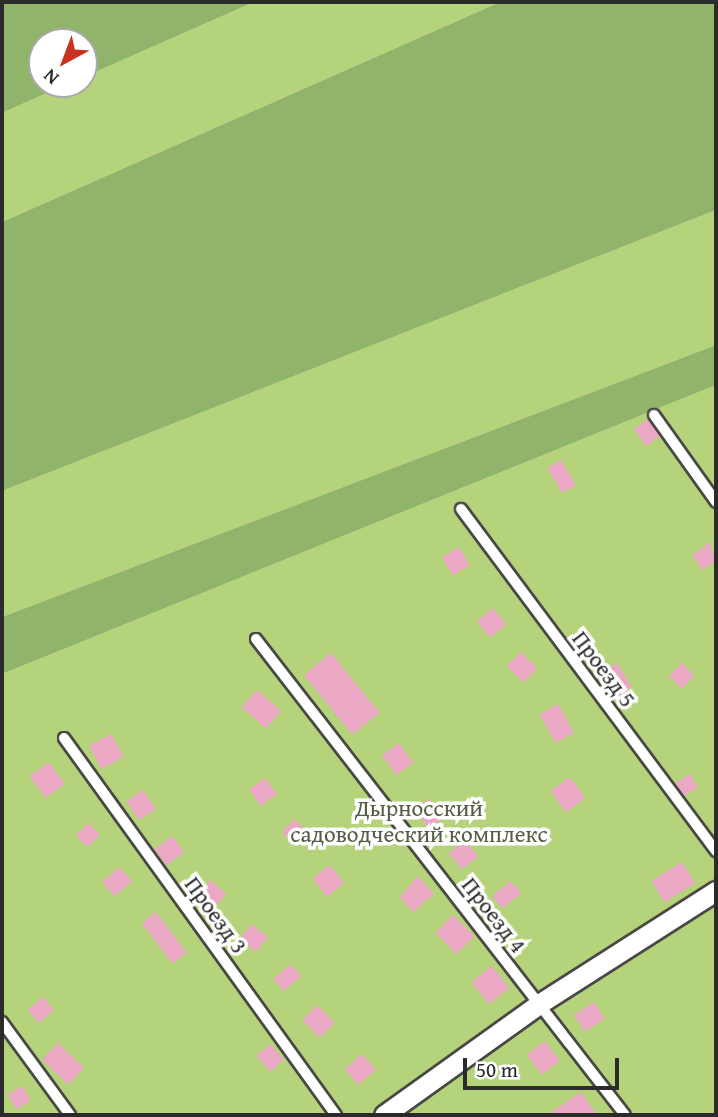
<!DOCTYPE html>
<html>
<head>
<meta charset="utf-8">
<style>
	body { margin:0 }
	#map { position:relative; width:718px; height:1117px; overflow:hidden; background:#f5ecd8; font-family:"Gentium Book Plus",serif }
	div>[style] { position:absolute }
	.green>* { inset:0; background:#b5d37a }
	.forest>* { inset:0; background:#90b56a }
	.building>* { inset:0; background:#eaa8c4; transform-origin:0 0 }
	.roads { filter:drop-shadow(2px 0 #494845) drop-shadow(-2px 0 #494845) drop-shadow(0 2px #494845) drop-shadow(0 -2px #494845) }
	.lane>* { height:10px; margin:-5px; padding:0 5px; transform-origin:5px; border-radius:5px; background:#fff }
	.street>* { height:19px; margin:-9.5px; padding:0 9.5px; transform-origin:9.5px; border-radius:9.5px; background:#fff }
	span { translate:-50% -50%; white-space:nowrap; text-align:center; line-height:1.15; -webkit-text-stroke:7px #fff; paint-order:stroke }
	.street-label { font-size:23px; color:#2b2b2b }
	.park-label { font-size:23px; color:#545d43 }
	.frame { position:absolute; inset:0; border:4px solid #2b2b2b; pointer-events:none }
	.north { position:absolute; left:28px; top:28px; width:70px; height:70px; box-sizing:border-box; background:#fff; border:2px solid #aaa; border-radius:50%; rotate:221deg; font-size:19px; font-weight:700; line-height:28px; text-align:center; color:#2b2b2b }
	.north::after { content:''; display:block; margin:auto; width:24px; height:32px; background:#c8321e; clip-path:polygon(50% 0,100% 100%,50% 72%,0 100%) }
	.scale { position:absolute; left:463px; top:1058px; width:156px; height:32px; box-sizing:border-box; border:4px solid #2b2b2b; border-top:0; padding-left:9px; font-size:21px; line-height:24px; white-space:nowrap; color:#2b2b2b; -webkit-text-stroke:5px #fff; paint-order:stroke }
</style>
</head>
<body>
<div id="map">
	<div class="green">
		<div style="clip-path:polygon(254px 2px,500px 2px,2px 222px,2px 113px,67px 84px,84px 84px,84px 77px)"></div>
		<div style="clip-path:polygon(716px 210px,716px 345px,2px 617px,2px 491px)"></div>
		<div style="clip-path:polygon(716px 385px,716px 1115px,2px 1115px,2px 674px)"></div>
	</div>
	<div class="forest">
		<div style="clip-path:polygon(2px 2px,254px 2px,84px 77px,84px 42px,42px 42px,42px 84px,67px 84px,2px 113px)"></div>
		<div style="clip-path:polygon(500px 2px,716px 2px,716px 210px,2px 491px,2px 222px)"></div>
		<div style="clip-path:polygon(716px 345px,716px 385px,2px 674px,2px 617px)"></div>
	</div>
	<div class="building">
		<div style="left:648px;top:419px;width:21px;height:17px;rotate:55deg"></div>
		<div style="left:561px;top:460px;width:29px;height:16px;rotate:59deg"></div>
		<div style="clip-path:polygon(709px 542px,716px 560px,703px 570px,692px 556px)"></div>
		<div style="left:459px;top:547px;width:21px;height:20px;rotate:59deg"></div>
		<div style="left:493px;top:608px;width:21px;height:21px;rotate:51deg"></div>
		<div style="left:521px;top:652px;width:23px;height:20px;rotate:45deg"></div>
		<div style="left:331px;top:653px;width:77px;height:35px;rotate:51deg"></div>
		<div style="left:617px;top:663px;width:29px;height:22px;rotate:59deg"></div>
		<div style="left:682px;top:663px;width:18px;height:18px;rotate:47deg"></div>
		<div style="left:257px;top:690px;width:32px;height:23px;rotate:41deg"></div>
		<div style="left:558px;top:704px;width:33px;height:21px;rotate:61deg"></div>
		<div style="left:111px;top:734px;width:26px;height:25px;rotate:61deg"></div>
		<div style="left:399px;top:743px;width:24px;height:21px;rotate:54deg"></div>
		<div style="left:49px;top:762px;width:27px;height:24px;rotate:54deg"></div>
		<div style="left:690px;top:774px;width:16px;height:17px;rotate:60deg"></div>
		<div style="left:570px;top:777px;width:26px;height:24px;rotate:54deg"></div>
		<div style="left:266px;top:778px;width:20px;height:20px;rotate:57deg"></div>
		<div style="left:143px;top:790px;width:23px;height:20px;rotate:56deg"></div>
		<div style="left:429px;top:799px;width:24px;height:17px;rotate:57deg"></div>
		<div style="left:294px;top:819px;width:19px;height:18px;rotate:43deg"></div>
		<div style="left:89px;top:823px;width:16px;height:18px;rotate:47deg"></div>
		<div style="left:172px;top:836px;width:20px;height:22px;rotate:53deg"></div>
		<div style="left:465px;top:840px;width:21px;height:21px;rotate:51deg"></div>
		<div style="left:682px;top:862px;width:25px;height:36px;rotate:58deg"></div>
		<div style="left:330px;top:865px;width:23px;height:22px;rotate:52deg"></div>
		<div style="left:120px;top:867px;width:19px;height:23px;rotate:51deg"></div>
		<div style="clip-path:polygon(418px 876px,434px 894px,413px 912px,400px 897px)"></div>
		<div style="left:211px;top:880px;width:21px;height:17px;rotate:43deg"></div>
		<div style="left:511px;top:881px;width:16px;height:24px;rotate:52deg"></div>
		<div style="left:156px;top:912px;width:51px;height:18px;rotate:53deg"></div>
		<div style="left:453px;top:915px;width:30px;height:25px;rotate:45deg"></div>
		<div style="left:252px;top:924px;width:21px;height:19px;rotate:41deg"></div>
		<div style="left:291px;top:964px;width:16px;height:23px;rotate:50deg"></div>
		<div style="left:492px;top:966px;width:28px;height:26px;rotate:52deg"></div>
		<div style="left:43px;top:997px;width:17px;height:20px;rotate:50deg"></div>
		<div style="left:594px;top:1002px;width:20px;height:24px;rotate:57deg"></div>
		<div style="left:317px;top:1005px;width:25px;height:21px;rotate:45deg"></div>
		<div style="left:545px;top:1041px;width:25px;height:23px;rotate:53deg"></div>
		<div style="left:58px;top:1043px;width:36px;height:23px;rotate:44deg"></div>
		<div style="left:270px;top:1044px;width:21px;height:18px;rotate:49deg"></div>
		<div style="left:362px;top:1054px;width:21px;height:23px;rotate:49deg"></div>
		<div style="left:22px;top:1086px;width:17px;height:17px;rotate:59deg"></div>
		<div style="clip-path:polygon(581px 1092px,597px 1115px,547px 1115px)"></div>
	</div>
	<div class="roads">
		<div class="lane">
			<div style="left:654px;top:415px;width:107px;rotate:54.5deg"></div>
			<div style="left:461px;top:509px;width:427px;rotate:53.3deg"></div>
			<div style="left:256px;top:639px;width:602px;rotate:52.22deg"></div>
			<div style="left:64px;top:738px;width:465px;rotate:54.2deg"></div>
			<div style="left:2px;top:1022px;width:115px;rotate:53.8deg"></div>
		</div>
		<div class="street">
			<div style="left:384px;top:1115px;width:191px;rotate:-35.6deg"></div>
			<div style="left:539px;top:1004px;width:210px;rotate:-32.6deg"></div>
		</div>
	</div>
	<div class="street-label">
		<span style="left:604px;top:669px;rotate:53deg">Проезд 5</span>
		<span style="left:216px;top:915px;rotate:54deg">Проезд 3</span>
		<span style="left:494px;top:915px;rotate:52deg">Проезд 4</span>
	</div>
	<div class="park-label">
		<span style="left:419px;top:821px">Дырносский<br>садоводческий комплекс</span>
	</div>
	<div class="frame"></div>
	<div class="north">N</div>
	<div class="scale">50 m</div>
</div>
</body>
</html>
